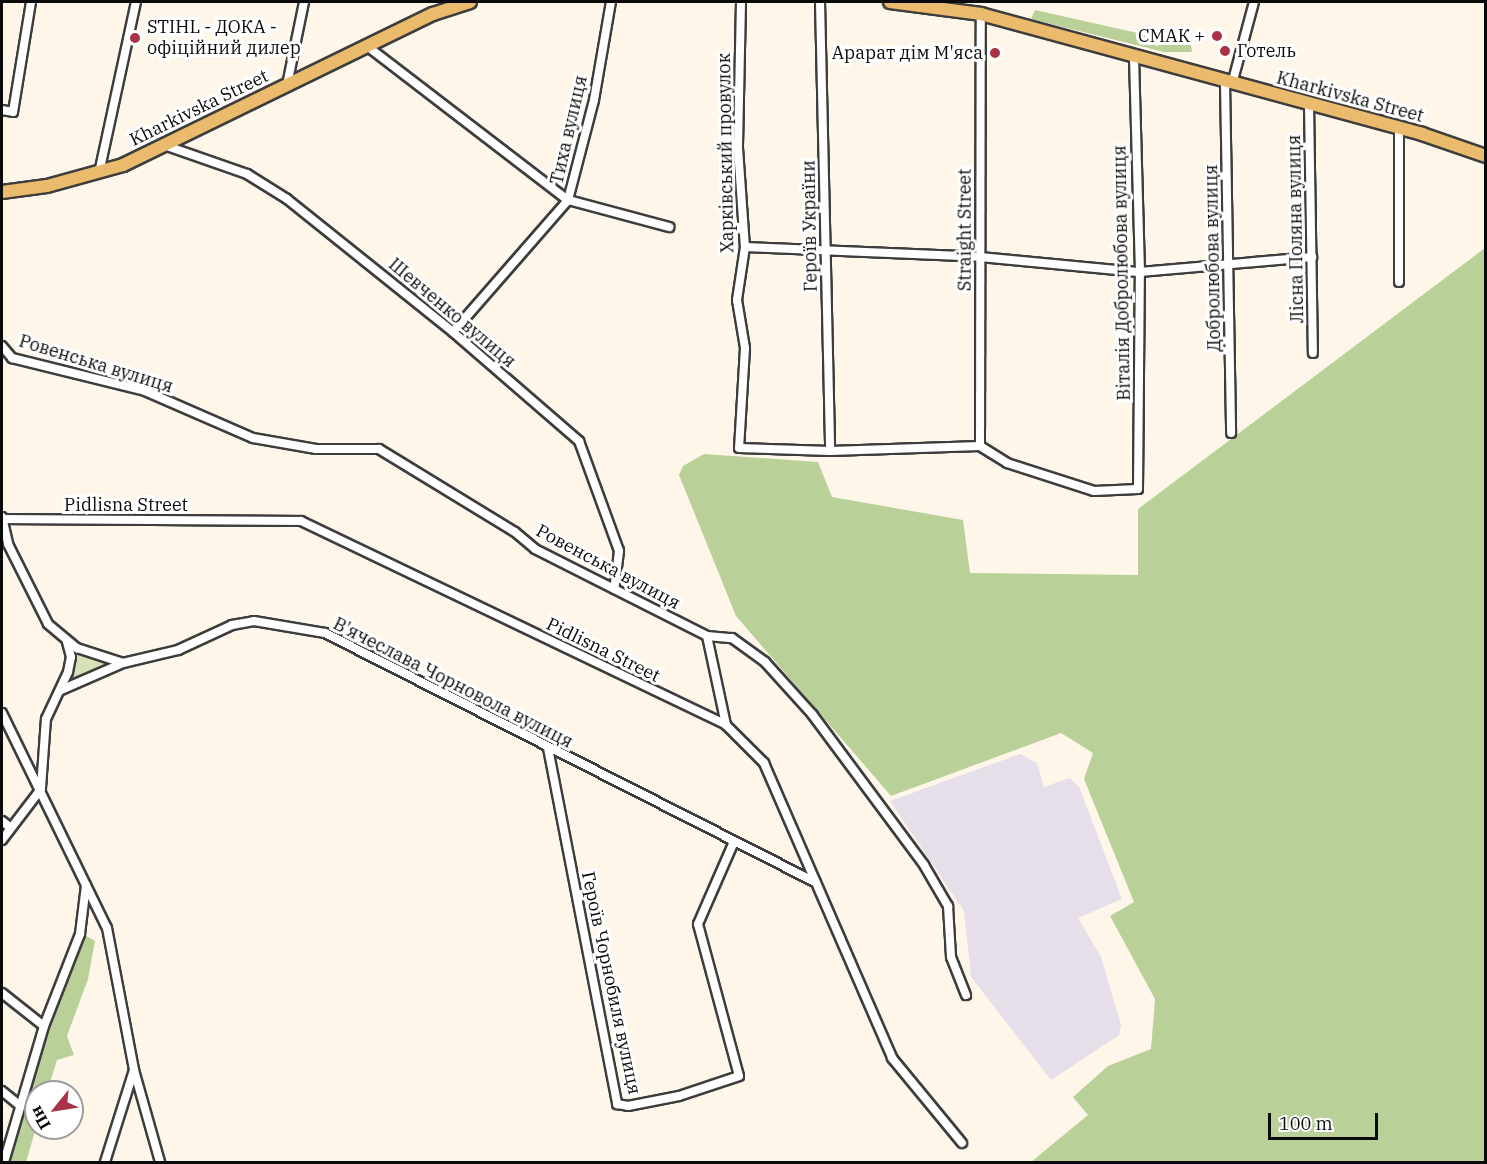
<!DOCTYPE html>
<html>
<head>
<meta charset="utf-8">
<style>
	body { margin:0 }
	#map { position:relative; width:1487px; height:1164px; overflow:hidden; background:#fdf6e9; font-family:"IBM Plex Serif",serif }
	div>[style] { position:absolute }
	.industrial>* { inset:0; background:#e6dee8 }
	.green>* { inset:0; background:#d3e3b7 }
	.forest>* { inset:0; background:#b9d198 }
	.roads { filter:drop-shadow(2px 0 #3d3d3d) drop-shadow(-2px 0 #3d3d3d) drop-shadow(0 2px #3d3d3d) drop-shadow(0 -2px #3d3d3d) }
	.minor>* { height:8px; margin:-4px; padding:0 4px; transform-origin:4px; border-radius:4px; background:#fff }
	.primary>* { height:12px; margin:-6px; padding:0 6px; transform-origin:6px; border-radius:6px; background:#eabb6c }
	.dots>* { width:16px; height:16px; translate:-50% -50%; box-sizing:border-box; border:3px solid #fff; border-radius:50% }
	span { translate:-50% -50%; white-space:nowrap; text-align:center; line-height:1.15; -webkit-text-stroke:6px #fff; paint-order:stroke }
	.poi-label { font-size:18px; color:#0a0a0a }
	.left { translate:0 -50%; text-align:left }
	.right { translate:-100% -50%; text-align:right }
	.street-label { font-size:18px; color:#0a0a0a }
	.frame { position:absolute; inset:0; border:3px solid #0a0a0a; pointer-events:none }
	.north { position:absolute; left:24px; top:1080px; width:60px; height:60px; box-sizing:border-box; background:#fff; border:2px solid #9d9d9d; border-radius:50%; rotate:240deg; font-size:16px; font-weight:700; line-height:24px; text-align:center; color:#0a0a0a }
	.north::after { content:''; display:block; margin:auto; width:21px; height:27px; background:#aa3247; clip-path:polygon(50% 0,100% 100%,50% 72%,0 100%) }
	.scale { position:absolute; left:1268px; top:1113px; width:110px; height:27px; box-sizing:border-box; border:3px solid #0a0a0a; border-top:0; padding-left:8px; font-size:18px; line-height:21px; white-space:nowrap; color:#0a0a0a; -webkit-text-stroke:4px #fff; paint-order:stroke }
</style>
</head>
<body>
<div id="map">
	<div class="industrial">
		<div style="clip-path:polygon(1020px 754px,1037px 763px,1044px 787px,1070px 778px,1079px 787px,1122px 899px,1078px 918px,1101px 957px,1121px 1025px,1119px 1035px,1051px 1080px,971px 977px,964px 911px,890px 801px)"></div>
	</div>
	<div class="green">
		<div style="clip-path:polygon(67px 642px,123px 663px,61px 690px,68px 672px)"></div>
	</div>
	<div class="forest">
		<div style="clip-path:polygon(1035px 10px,1191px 45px,1192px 52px,1164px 52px,1031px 19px)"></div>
		<div style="clip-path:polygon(1485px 248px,1485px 1162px,1031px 1162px,1088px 1115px,1073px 1097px,1108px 1066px,1151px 1049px,1155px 999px,1110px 916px,1134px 902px,1084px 779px,1093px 753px,1061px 733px,891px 796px,736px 616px,679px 475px,683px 466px,704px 454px,818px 462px,832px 497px,963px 520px,970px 573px,1138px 575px,1138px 509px)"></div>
		<div style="clip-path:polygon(85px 935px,95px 941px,88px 979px,67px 1036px,74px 1055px,57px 1060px,47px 1092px,36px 1092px,36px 1128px,26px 1162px,5px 1162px,39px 1041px)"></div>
	</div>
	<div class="roads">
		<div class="minor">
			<div style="left:741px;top:2px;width:146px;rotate:91.2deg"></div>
			<div style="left:738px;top:148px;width:99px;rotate:86deg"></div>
			<div style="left:745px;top:247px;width:54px;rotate:98.6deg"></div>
			<div style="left:737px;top:300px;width:49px;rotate:80.5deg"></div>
			<div style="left:745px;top:348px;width:100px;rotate:93.4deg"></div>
			<div style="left:739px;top:448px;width:91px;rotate:1.9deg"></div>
			<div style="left:830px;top:451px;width:150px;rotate:-1.9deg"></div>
			<div style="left:980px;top:446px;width:32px;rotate:32deg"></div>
			<div style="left:1007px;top:463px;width:91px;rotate:17.8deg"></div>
			<div style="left:1094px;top:491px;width:44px;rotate:-2.6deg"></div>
			<div style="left:1138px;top:489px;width:217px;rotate:-89.5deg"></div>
			<div style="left:1140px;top:272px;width:214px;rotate:-91.6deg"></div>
			<div style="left:820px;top:2px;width:449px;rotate:88.7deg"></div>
			<div style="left:367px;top:46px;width:253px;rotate:37.5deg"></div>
			<div style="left:568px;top:200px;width:105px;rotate:15deg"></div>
			<div style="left:1225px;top:82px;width:351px;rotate:89deg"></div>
			<div style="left:1232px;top:84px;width:85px;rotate:-75deg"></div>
			<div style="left:287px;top:85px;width:85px;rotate:-78.4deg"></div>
			<div style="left:1309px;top:104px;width:249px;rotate:89.1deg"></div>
			<div style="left:2px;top:110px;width:11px;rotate:10deg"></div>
			<div style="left:13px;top:112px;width:111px;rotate:-80.7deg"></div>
			<div style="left:1399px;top:128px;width:154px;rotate:90deg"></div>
			<div style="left:164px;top:145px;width:88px;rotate:19.3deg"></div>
			<div style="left:247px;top:174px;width:47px;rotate:32deg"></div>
			<div style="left:287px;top:199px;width:213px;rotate:38.7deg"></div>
			<div style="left:453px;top:332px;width:167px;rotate:40.9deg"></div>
			<div style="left:579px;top:441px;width:117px;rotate:70deg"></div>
			<div style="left:619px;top:551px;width:38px;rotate:97deg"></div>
			<div style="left:99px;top:173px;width:175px;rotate:-77.8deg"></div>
			<div style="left:745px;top:247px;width:235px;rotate:2.4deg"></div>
			<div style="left:980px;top:257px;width:161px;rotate:5.4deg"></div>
			<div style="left:1140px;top:272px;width:173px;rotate:-5deg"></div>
			<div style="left:453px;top:332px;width:175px;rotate:-48.9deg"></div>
			<div style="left:568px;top:200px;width:103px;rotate:-75.4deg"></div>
			<div style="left:594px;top:100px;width:99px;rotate:-80.2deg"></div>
			<div style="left:2px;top:346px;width:16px;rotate:50deg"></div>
			<div style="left:12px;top:358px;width:137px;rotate:13.9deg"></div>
			<div style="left:145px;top:391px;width:118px;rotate:23.5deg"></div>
			<div style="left:253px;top:438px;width:64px;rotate:9.9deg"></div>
			<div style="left:316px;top:449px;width:63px"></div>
			<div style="left:379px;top:449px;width:159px;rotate:31.4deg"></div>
			<div style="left:515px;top:532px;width:26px;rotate:40deg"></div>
			<div style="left:535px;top:549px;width:193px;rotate:26.8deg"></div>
			<div style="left:707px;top:636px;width:25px;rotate:5deg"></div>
			<div style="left:732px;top:638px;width:41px;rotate:36deg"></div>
			<div style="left:765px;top:662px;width:70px;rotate:47.9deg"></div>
			<div style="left:812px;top:714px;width:188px;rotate:53.4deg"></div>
			<div style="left:924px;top:865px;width:48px;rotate:59.7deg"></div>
			<div style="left:948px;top:906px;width:51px;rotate:86.6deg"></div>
			<div style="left:951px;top:957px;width:41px;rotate:68.5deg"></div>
			<div style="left:980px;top:446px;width:432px;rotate:-89.9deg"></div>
			<div style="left:2px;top:517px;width:28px;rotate:77deg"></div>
			<div style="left:8px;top:544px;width:89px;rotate:63.4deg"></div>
			<div style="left:48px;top:624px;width:38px;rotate:40deg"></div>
			<div style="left:77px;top:648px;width:48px;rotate:18.1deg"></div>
			<div style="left:2px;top:519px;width:299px;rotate:0.4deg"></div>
			<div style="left:301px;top:521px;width:471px;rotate:25.6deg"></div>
			<div style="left:726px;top:725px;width:54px;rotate:45deg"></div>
			<div style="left:764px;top:763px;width:322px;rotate:66.5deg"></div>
			<div style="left:892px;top:1058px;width:110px;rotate:50.5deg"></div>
			<div style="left:707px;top:636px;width:91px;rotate:77.9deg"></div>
			<div style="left:61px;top:690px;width:68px;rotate:-23.5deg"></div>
			<div style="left:123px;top:663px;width:57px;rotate:-13.3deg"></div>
			<div style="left:178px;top:650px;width:60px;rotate:-24.8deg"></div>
			<div style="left:232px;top:625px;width:22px;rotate:-10deg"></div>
			<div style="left:254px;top:621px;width:72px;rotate:9.6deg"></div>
			<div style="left:325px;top:633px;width:550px;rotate:26.94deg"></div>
			<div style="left:2px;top:713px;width:239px;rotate:64deg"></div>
			<div style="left:107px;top:928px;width:145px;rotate:79.2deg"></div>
			<div style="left:134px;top:1070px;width:96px;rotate:74.2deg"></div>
			<div style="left:548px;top:748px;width:363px;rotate:79deg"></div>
			<div style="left:617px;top:1104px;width:11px;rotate:10deg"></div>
			<div style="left:628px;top:1106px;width:52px;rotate:-11.1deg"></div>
			<div style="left:679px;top:1096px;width:63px;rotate:-18.4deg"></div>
			<div style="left:739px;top:1076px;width:157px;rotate:-105.1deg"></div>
			<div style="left:698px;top:924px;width:87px;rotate:-66.4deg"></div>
			<div style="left:41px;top:788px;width:69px;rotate:-85.9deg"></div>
			<div style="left:46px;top:719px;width:52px;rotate:-64.9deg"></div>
			<div style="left:68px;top:672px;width:15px;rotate:-79deg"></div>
			<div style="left:71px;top:657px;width:16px;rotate:-105deg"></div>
			<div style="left:2px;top:821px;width:11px;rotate:38deg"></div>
			<div style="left:2px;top:840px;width:64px;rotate:-52.6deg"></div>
			<div style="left:2px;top:993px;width:53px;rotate:38.2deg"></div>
			<div style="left:2px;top:1091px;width:22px;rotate:39deg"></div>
			<div style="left:4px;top:1162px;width:142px;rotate:-73.6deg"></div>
			<div style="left:44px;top:1026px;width:99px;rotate:-68.6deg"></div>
			<div style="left:80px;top:934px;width:49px;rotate:-83deg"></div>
			<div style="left:105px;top:1162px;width:96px;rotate:-72.5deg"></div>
		</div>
		<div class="primary">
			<div style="left:890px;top:2px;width:92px;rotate:7.5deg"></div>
			<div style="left:981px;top:14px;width:457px;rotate:15.2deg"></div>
			<div style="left:1422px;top:134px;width:68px;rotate:19deg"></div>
			<div style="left:2px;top:192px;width:45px;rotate:-7.6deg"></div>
			<div style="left:47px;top:186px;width:79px;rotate:-15.4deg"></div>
			<div style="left:123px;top:165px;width:345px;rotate:-26deg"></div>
			<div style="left:433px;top:14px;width:39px;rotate:-18deg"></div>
		</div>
	</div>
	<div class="dots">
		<div style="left:1217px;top:36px;background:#aa3247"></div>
		<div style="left:135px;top:38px;background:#aa3247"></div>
		<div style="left:1225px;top:51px;background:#aa3247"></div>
		<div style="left:995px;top:53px;background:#aa3247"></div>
	</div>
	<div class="poi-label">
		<span class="left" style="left:147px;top:38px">STIHL - ДОКА -<br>офіційний дилер</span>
		<span class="right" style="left:1205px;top:36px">СМАК +</span>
		<span class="left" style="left:1237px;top:51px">Готель</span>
		<span class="right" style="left:983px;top:53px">Арарат дім М'яса</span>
	</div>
	<div class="street-label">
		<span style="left:1350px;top:97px;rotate:15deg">Kharkivska Street</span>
		<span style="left:199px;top:108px;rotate:-26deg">Kharkivska Street</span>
		<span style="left:569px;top:130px;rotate:-77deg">Тиха вулиця</span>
		<span style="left:726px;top:153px;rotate:-91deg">Харківський провулок</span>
		<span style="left:810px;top:226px;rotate:-91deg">Героїв України</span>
		<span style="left:1296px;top:229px;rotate:-91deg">Лісна Поляна вулиця</span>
		<span style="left:965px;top:230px;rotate:-90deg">Straight Street</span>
		<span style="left:1213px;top:258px;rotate:-91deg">Добролюбова вулиця</span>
		<span style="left:1122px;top:273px;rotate:-91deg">Віталія Добролюбова вулиця</span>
		<span style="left:452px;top:313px;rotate:40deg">Шевченко вулиця</span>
		<span style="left:96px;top:364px;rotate:17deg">Ровенська вулиця</span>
		<span style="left:126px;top:505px">Pidlisna Street</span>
		<span style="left:608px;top:567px;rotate:28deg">Ровенська вулиця</span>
		<span style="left:603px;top:650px;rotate:26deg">Pidlisna Street</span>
		<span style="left:453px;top:683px;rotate:27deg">В'ячеслава Чорновола вулиця</span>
		<span style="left:611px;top:983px;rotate:78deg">Героїв Чорнобиля вулиця</span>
	</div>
	<div class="frame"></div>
	<div class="north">Пн</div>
	<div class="scale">100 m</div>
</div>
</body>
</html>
